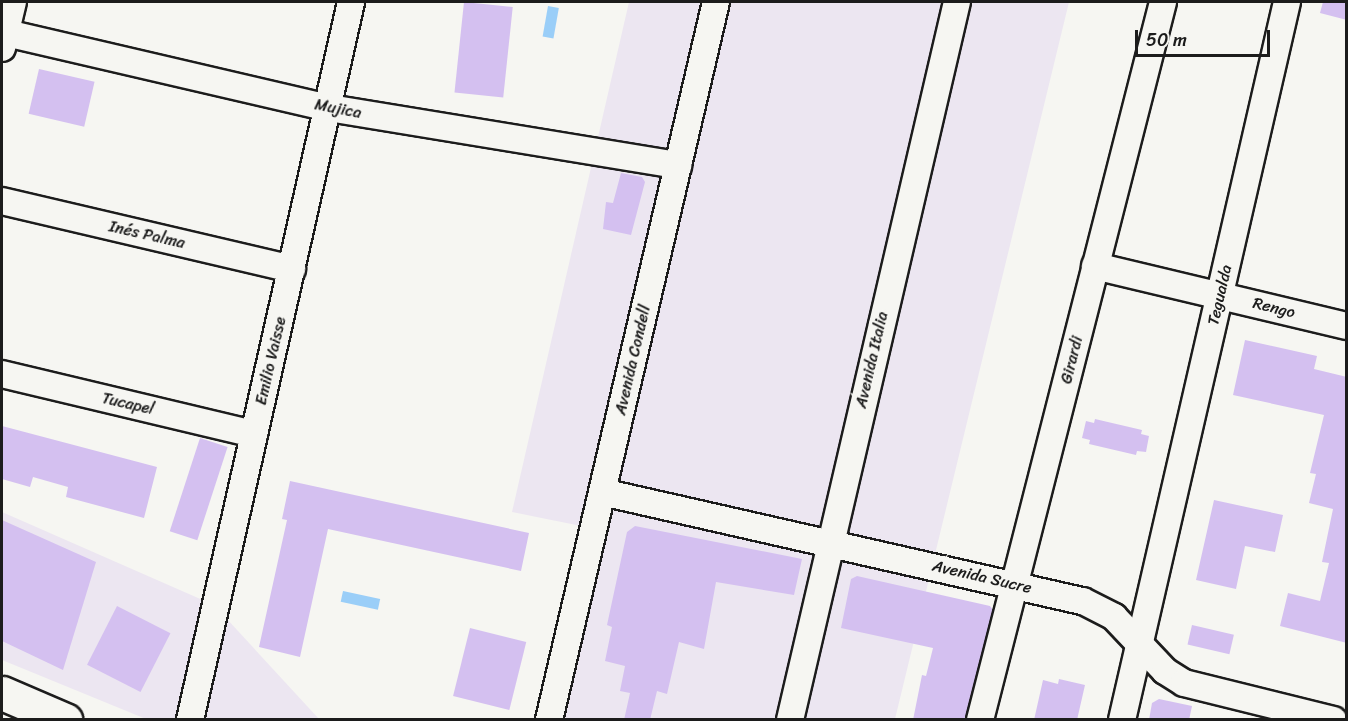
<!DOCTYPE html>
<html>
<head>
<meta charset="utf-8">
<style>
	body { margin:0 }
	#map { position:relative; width:1348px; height:721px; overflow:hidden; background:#f6f6f2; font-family:Sriracha,sans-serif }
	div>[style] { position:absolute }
	.built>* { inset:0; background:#ece6f1 }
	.water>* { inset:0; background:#9acef8; transform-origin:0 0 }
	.building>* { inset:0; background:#d4c0f0; transform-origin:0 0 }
	.roads { filter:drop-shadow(2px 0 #1c1c1c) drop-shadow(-2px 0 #1c1c1c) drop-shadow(0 2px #1c1c1c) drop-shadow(0 -2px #1c1c1c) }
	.minor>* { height:26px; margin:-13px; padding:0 13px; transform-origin:13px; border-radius:13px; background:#f6f6f2 }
	.major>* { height:33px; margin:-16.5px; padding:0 16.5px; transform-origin:16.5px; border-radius:16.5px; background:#f6f6f2 }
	span { translate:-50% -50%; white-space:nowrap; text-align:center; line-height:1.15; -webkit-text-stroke:6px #f6f6f2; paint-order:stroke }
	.street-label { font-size:16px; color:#1c1c1c }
	.frame { position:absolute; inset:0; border:3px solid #1c1c1c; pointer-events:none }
	.scale { position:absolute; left:1135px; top:30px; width:135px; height:27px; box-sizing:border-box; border:3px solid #1c1c1c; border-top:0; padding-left:8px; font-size:18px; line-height:21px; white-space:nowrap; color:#1c1c1c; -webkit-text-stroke:4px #f6f6f2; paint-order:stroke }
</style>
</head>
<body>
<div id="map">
	<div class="built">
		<div style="clip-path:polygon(629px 2px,1069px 2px,895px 719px,548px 719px,596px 529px,512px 512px)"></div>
		<div style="clip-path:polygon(2px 512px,214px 605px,319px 719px,146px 719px,2px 660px)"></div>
	</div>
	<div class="water">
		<div style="left:548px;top:6px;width:11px;height:31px;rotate:10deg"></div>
		<div style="left:343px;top:591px;width:38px;height:11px;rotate:12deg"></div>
	</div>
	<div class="building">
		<div style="left:464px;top:2px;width:49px;height:91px;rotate:6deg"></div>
		<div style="clip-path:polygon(1323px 2px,1347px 2px,1347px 20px,1320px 13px)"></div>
		<div style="left:39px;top:69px;width:57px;height:46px;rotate:13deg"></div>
		<div style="clip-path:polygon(621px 173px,642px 177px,645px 182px,631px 235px,603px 229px,606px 202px,613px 203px)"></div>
		<div style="clip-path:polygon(1245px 340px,1317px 356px,1314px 369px,1347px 377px,1347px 643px,1280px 626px,1288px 593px,1320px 601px,1329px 563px,1322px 562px,1333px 509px,1309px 503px,1316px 474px,1310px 473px,1324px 415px,1233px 395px)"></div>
		<div style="clip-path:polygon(1095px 419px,1142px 430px,1141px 434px,1149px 436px,1146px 452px,1137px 451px,1136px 455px,1089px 444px,1090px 440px,1082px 438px,1086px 421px,1094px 423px)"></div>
		<div style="clip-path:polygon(2px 426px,157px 467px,144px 518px,66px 497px,68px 487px,33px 477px,30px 487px,2px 479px)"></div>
		<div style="left:200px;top:438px;width:29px;height:98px;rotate:18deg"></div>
		<div style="clip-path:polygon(290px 481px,529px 533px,521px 571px,328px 529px,300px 657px,259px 647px,287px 520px,282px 519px)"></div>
		<div style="clip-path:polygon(1214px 500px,1283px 515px,1275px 552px,1245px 546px,1236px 589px,1196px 580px)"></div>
		<div style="clip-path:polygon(2px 520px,96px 562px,63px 670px,2px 641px)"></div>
		<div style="clip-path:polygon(635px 526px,802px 559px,794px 595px,716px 582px,704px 649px,679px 642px,667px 694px,657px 691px,650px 720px,624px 720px,630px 693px,620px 691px,625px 666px,605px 661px,612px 627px,607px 625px,627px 532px)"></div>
		<div style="clip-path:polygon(857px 576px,990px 606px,993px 610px,965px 720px,913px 720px,922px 675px,926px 676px,933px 648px,841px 628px,851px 579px)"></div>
		<div style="left:117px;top:606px;width:60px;height:66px;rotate:27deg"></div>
		<div style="left:1192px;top:625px;width:43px;height:20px;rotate:13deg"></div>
		<div style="left:470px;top:628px;width:58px;height:70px;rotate:14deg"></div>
		<div style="clip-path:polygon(1059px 679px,1085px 685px,1077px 720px,1034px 720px,1043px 680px,1058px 684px)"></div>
		<div style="clip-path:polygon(1159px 699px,1192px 706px,1189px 720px,1149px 720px,1152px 703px)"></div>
	</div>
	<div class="roads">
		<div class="minor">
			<div style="left:2px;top:32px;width:336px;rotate:13.1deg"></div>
			<div style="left:329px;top:108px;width:354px;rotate:9.3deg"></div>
			<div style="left:2px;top:48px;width:47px;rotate:-76.6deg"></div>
			<div style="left:2px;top:201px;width:298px;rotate:13.2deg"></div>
			<div style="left:1095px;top:266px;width:258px;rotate:13.4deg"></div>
			<div style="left:2px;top:374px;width:259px;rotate:13.4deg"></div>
			<div style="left:602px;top:492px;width:493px;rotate:12.8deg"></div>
			<div style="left:1083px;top:601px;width:35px;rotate:27deg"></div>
			<div style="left:1114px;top:617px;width:74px;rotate:46.6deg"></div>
			<div style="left:1165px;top:671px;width:22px;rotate:32deg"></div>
			<div style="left:1184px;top:683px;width:154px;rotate:13.9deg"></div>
			<div style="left:190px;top:720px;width:736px;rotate:-77.36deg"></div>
			<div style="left:549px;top:720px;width:737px;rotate:-76.91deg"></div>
			<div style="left:790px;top:720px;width:737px;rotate:-76.91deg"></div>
			<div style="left:980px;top:720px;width:741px;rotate:-75.7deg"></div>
			<div style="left:1122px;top:720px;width:737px;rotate:-77.06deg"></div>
		</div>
		<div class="major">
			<div style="left:2px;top:693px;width:69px;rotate:23.2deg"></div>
		</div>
	</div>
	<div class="street-label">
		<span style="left:338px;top:109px;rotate:11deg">Mujica</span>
		<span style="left:147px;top:235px;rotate:13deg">Inés Palma</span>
		<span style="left:1220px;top:295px;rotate:-77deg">Tegualda</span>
		<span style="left:1274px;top:308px;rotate:14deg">Rengo</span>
		<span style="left:633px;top:360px;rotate:-77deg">Avenida Condell</span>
		<span style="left:872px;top:360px;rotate:-77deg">Avenida Italia</span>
		<span style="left:1072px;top:360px;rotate:-76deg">Girardi</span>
		<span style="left:271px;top:361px;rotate:-77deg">Emilio Vaisse</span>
		<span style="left:128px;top:404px;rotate:13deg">Tucapel</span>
		<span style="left:982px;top:577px;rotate:13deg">Avenida Sucre</span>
	</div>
	<div class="frame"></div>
	<div class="scale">50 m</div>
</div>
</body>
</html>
